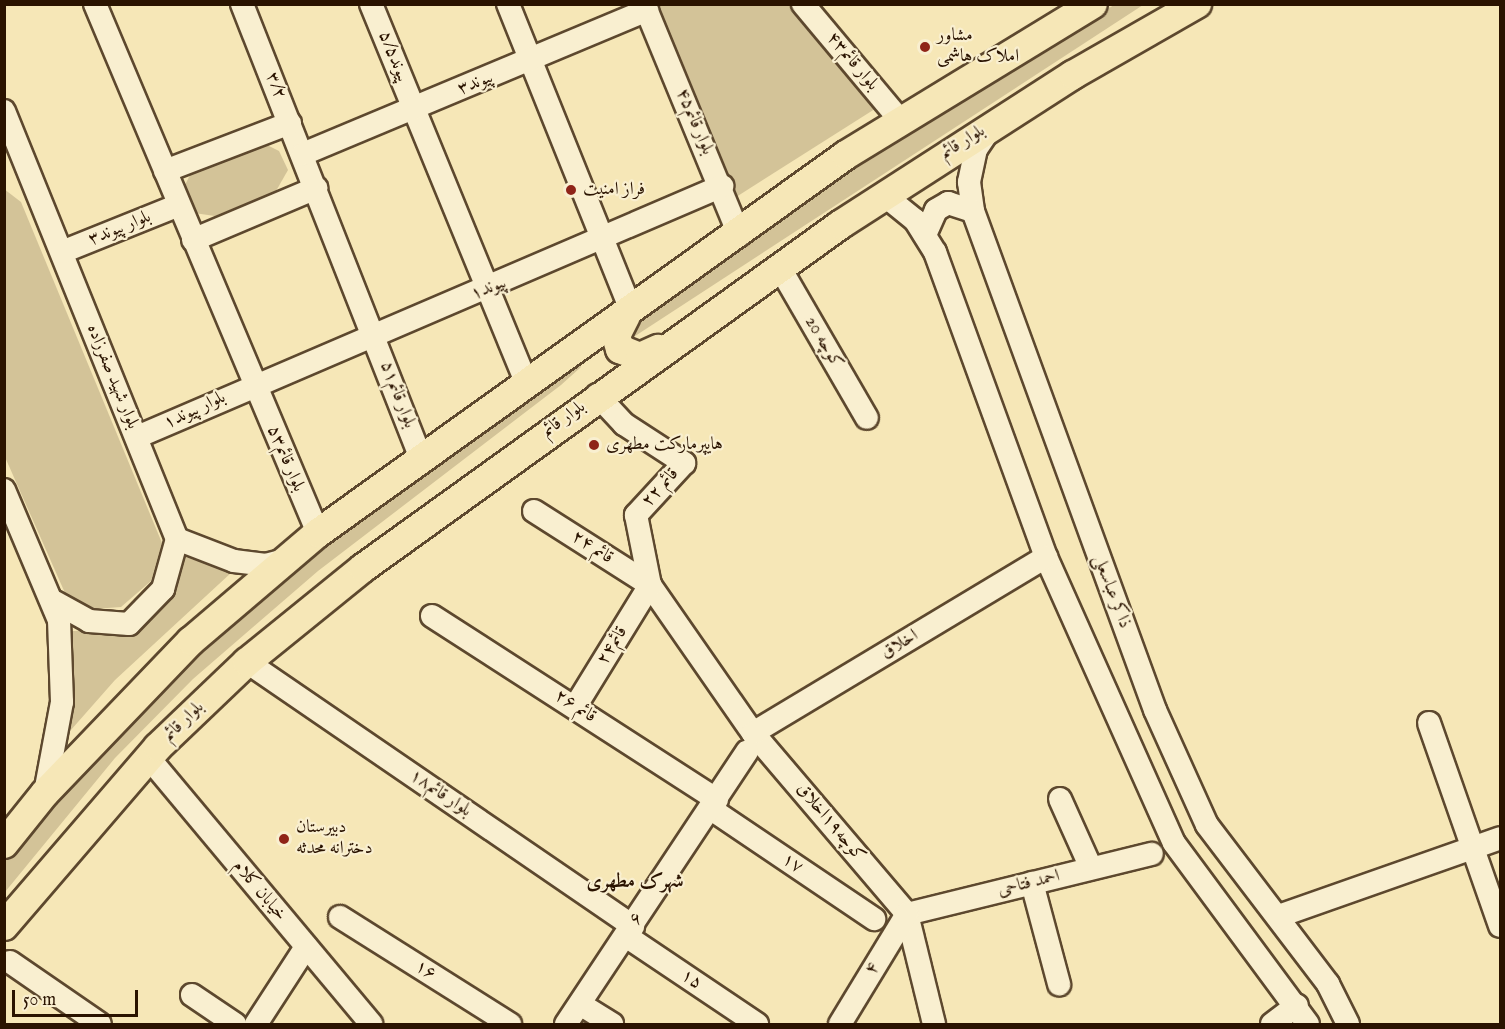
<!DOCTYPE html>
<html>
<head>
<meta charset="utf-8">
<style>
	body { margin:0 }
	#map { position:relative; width:1505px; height:1029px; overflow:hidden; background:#f6e7b7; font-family:"IM FELL English",Amiri,serif }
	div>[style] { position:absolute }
	.green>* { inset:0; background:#d3c398 }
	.roads { filter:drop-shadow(2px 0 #5d482e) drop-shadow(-2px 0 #5d482e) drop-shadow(0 2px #5d482e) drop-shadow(0 -2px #5d482e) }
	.minor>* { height:22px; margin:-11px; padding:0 11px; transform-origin:11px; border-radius:11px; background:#f9efd0 }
	.major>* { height:28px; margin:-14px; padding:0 14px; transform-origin:14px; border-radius:14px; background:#f6e7b7 }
	.dots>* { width:16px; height:16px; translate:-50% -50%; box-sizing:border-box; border:3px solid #f9efd0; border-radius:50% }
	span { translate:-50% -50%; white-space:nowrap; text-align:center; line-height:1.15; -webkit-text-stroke:4.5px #f9efd0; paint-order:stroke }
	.poi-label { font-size:18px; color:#2a1300 }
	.left { translate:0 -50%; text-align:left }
	.street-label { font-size:18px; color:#2a1300 }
	.neighbourhood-label { font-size:20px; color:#2a1300; font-weight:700 }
	.frame { position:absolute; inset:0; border:6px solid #2a1300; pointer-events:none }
	.scale { position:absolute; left:12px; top:990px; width:126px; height:27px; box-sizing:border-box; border:3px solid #2a1300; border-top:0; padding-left:8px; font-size:18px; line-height:21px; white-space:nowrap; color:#2a1300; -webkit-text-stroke:4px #f9efd0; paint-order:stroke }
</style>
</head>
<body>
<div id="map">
	<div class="green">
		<div style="clip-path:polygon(658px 5px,791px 5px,878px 107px,733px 199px)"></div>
		<div style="clip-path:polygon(1114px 5px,1143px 5px,629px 340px,629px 331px,676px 293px,845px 173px)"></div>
		<div style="clip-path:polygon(267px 145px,279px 151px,288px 170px,276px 191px,215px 216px,194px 213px,182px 191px,191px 173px)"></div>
		<div style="clip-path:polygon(4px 189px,21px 202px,162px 543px,151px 581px,121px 607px,94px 609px,65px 593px,5px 457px)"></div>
		<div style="clip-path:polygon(578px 361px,581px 367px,561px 385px,318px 571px,193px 679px,115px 758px,5px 892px,5px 860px,22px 838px,199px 648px,340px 530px)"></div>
		<div style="clip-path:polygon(182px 556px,232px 572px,115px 680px,63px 739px,72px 631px,127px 630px)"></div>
	</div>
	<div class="roads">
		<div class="minor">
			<div style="left:95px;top:4px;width:574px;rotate:67.14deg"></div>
			<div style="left:242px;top:4px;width:487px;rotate:68.5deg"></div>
			<div style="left:371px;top:4px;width:409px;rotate:67.7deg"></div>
			<div style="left:508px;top:4px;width:332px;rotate:68.1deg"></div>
			<div style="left:644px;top:4px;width:250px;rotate:67.6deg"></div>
			<div style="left:803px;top:4px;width:151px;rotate:50.1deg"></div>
			<div style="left:4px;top:111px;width:462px;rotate:68deg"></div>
			<div style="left:177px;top:539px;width:61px;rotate:21.1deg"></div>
			<div style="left:234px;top:561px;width:32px;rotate:7deg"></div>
			<div style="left:266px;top:565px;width:20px;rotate:-15deg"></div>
			<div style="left:989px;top:130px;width:23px;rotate:124deg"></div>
			<div style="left:976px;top:149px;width:34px;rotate:102deg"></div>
			<div style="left:969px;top:182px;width:29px;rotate:82deg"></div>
			<div style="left:973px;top:211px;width:531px;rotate:69.96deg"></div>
			<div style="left:1155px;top:710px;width:126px;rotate:65.7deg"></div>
			<div style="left:1207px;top:825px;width:200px;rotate:52.7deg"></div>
			<div style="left:1328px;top:984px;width:45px;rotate:63.4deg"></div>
			<div style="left:303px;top:154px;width:373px;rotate:-22.7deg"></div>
			<div style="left:165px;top:171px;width:134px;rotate:-21deg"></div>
			<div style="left:884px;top:195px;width:40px;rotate:39deg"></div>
			<div style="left:915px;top:220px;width:38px;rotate:58deg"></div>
			<div style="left:935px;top:252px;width:325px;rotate:70deg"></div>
			<div style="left:1046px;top:557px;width:313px;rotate:65.9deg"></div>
			<div style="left:1174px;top:843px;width:225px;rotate:53.5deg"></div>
			<div style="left:925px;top:235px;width:27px;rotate:-66deg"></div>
			<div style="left:936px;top:210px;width:14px;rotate:-30deg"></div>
			<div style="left:948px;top:203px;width:26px;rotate:18deg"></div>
			<div style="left:193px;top:240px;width:134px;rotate:-22.9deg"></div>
			<div style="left:62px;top:252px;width:126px;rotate:-21.9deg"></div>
			<div style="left:780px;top:268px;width:173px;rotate:59.9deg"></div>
			<div style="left:597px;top:395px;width:40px;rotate:47deg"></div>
			<div style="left:624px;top:424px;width:72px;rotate:33deg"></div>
			<div style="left:684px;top:463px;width:71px;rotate:132.7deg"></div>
			<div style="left:636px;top:515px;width:71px;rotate:78.7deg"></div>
			<div style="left:650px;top:585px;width:180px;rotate:55.2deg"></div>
			<div style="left:753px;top:733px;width:238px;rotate:49.6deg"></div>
			<div style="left:907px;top:914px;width:113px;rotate:76.2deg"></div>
			<div style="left:137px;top:437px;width:637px;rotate:-23.22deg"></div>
			<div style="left:4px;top:490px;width:141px;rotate:67.1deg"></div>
			<div style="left:59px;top:620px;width:82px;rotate:87.9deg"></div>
			<div style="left:62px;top:702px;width:93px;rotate:100.6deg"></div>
			<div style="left:534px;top:511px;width:138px;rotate:32.5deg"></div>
			<div style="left:55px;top:602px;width:39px;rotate:29deg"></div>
			<div style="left:89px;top:621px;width:40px;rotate:4.3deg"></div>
			<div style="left:129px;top:624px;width:49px;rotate:-45.8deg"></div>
			<div style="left:163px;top:589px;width:52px;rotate:-74.4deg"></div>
			<div style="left:432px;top:616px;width:339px;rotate:32.8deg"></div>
			<div style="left:247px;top:662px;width:468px;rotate:34.4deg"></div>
			<div style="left:575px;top:707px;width:143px;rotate:-58.4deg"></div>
			<div style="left:1429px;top:723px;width:215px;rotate:70.7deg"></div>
			<div style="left:753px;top:733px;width:342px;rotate:-31deg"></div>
			<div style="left:148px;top:757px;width:348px;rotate:50.1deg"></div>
			<div style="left:1060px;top:799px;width:76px;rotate:65.8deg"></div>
			<div style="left:711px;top:809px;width:197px;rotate:34deg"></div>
			<div style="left:1032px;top:883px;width:105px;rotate:75deg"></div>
			<div style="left:907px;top:914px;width:252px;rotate:-13.8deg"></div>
			<div style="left:1279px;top:916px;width:234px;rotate:-19.4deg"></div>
			<div style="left:340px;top:917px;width:201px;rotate:32.2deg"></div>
			<div style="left:626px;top:936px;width:158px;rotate:33.9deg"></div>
			<div style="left:10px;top:962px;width:109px;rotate:34.6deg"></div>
			<div style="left:192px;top:995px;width:52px;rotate:34deg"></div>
			<div style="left:580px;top:1004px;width:38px;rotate:32deg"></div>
			<div style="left:256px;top:1024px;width:92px;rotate:-57deg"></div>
			<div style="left:566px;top:1024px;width:327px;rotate:-56.4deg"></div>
			<div style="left:840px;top:1024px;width:129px;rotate:-58.7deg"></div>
			<div style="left:1272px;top:1024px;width:31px;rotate:-37deg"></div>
		</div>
		<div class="major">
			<div style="left:626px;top:316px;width:22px;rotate:117deg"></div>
			<div style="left:616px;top:336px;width:14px;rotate:73deg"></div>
			<div style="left:620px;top:349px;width:22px;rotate:22deg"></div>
			<div style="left:640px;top:357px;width:20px;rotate:-24deg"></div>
			<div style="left:4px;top:844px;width:65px;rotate:-51.2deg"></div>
			<div style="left:45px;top:793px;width:211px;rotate:-46.2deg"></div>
			<div style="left:191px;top:641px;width:167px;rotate:-40.4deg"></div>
			<div style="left:318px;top:533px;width:649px;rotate:-35.6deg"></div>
			<div style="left:846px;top:155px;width:289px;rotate:-31.4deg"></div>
			<div style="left:4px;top:926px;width:236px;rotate:-49.3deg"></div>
			<div style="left:158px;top:747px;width:123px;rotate:-43.7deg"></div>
			<div style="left:247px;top:662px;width:149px;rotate:-39deg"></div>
			<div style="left:363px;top:568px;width:588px;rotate:-35.72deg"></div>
			<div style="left:840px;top:225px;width:277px;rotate:-32.8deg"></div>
			<div style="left:1073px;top:75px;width:143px;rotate:-29.8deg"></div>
		</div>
	</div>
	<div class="dots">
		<div style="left:925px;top:47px;background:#8f2418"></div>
		<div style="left:571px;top:190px;background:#8f2418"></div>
		<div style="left:594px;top:445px;background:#8f2418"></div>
		<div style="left:284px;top:839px;background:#8f2418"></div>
	</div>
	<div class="poi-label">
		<span class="left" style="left:937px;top:47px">مشاور<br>املاک هاشمی</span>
		<span class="left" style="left:583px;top:190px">فراز امنیت</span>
		<span class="left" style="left:606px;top:445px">هایپرمارکت مطهری</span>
		<span class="left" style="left:296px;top:839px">دبیرستان<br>دخترانه محدثه</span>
	</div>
	<div class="street-label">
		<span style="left:393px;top:57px;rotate:68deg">پیوند۵/۵</span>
		<span style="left:852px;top:62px;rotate:50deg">بلوار قائم۴۳</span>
		<span style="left:476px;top:84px;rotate:-22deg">پیوند۳</span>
		<span style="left:275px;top:86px;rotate:68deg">۳/۲</span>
		<span style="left:694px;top:122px;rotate:67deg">بلوار قائم۴۵</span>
		<span style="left:963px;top:143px;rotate:-32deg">بلوار قائم</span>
		<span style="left:120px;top:229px;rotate:-22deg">بلوار پیوند۳</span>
		<span style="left:489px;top:289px;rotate:-22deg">پیوند۱</span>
		<span style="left:823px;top:343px;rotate:59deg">کوچه 20</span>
		<span style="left:112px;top:377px;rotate:68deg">بلوار شهید صفرزاده</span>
		<span style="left:397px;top:395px;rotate:69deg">بلوار قائم۵۱</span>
		<span style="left:195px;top:411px;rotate:-25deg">بلوار پیوند۱</span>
		<span style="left:564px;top:420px;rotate:-36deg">بلوار قائم</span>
		<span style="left:285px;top:459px;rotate:67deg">بلوار قائم۵۳</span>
		<span style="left:661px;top:488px;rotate:-48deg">قائم ۲۲</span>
		<span style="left:592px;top:548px;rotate:33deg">۲۴ قائم</span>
		<span style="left:1111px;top:592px;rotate:69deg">ذاکر عباسعلی</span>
		<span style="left:900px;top:645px;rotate:-31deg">اخلاق</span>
		<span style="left:613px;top:646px;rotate:-58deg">قائم۲۴</span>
		<span style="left:575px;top:707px;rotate:33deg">قائم ۲۶</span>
		<span style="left:184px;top:722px;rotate:-44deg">بلوار قائم</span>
		<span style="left:440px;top:794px;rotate:34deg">بلوار قائم۱۸</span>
		<span style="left:830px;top:823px;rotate:50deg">کوچه۱۹اخلاق</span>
		<span style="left:792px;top:864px;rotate:34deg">۱۷</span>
		<span style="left:1029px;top:884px;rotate:-14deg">احمد فتاحی</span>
		<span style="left:259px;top:891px;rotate:50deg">خیابان کلام</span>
		<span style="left:637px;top:919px;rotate:-56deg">۶</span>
		<span style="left:873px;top:969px;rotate:-59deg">۴</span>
		<span style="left:425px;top:971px;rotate:32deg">۱۶</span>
		<span style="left:691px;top:980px;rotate:34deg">۱۵</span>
	</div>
	<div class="neighbourhood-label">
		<span style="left:635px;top:881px">شهرک مطهری</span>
	</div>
	<div class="frame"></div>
	<div class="scale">50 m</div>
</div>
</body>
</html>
